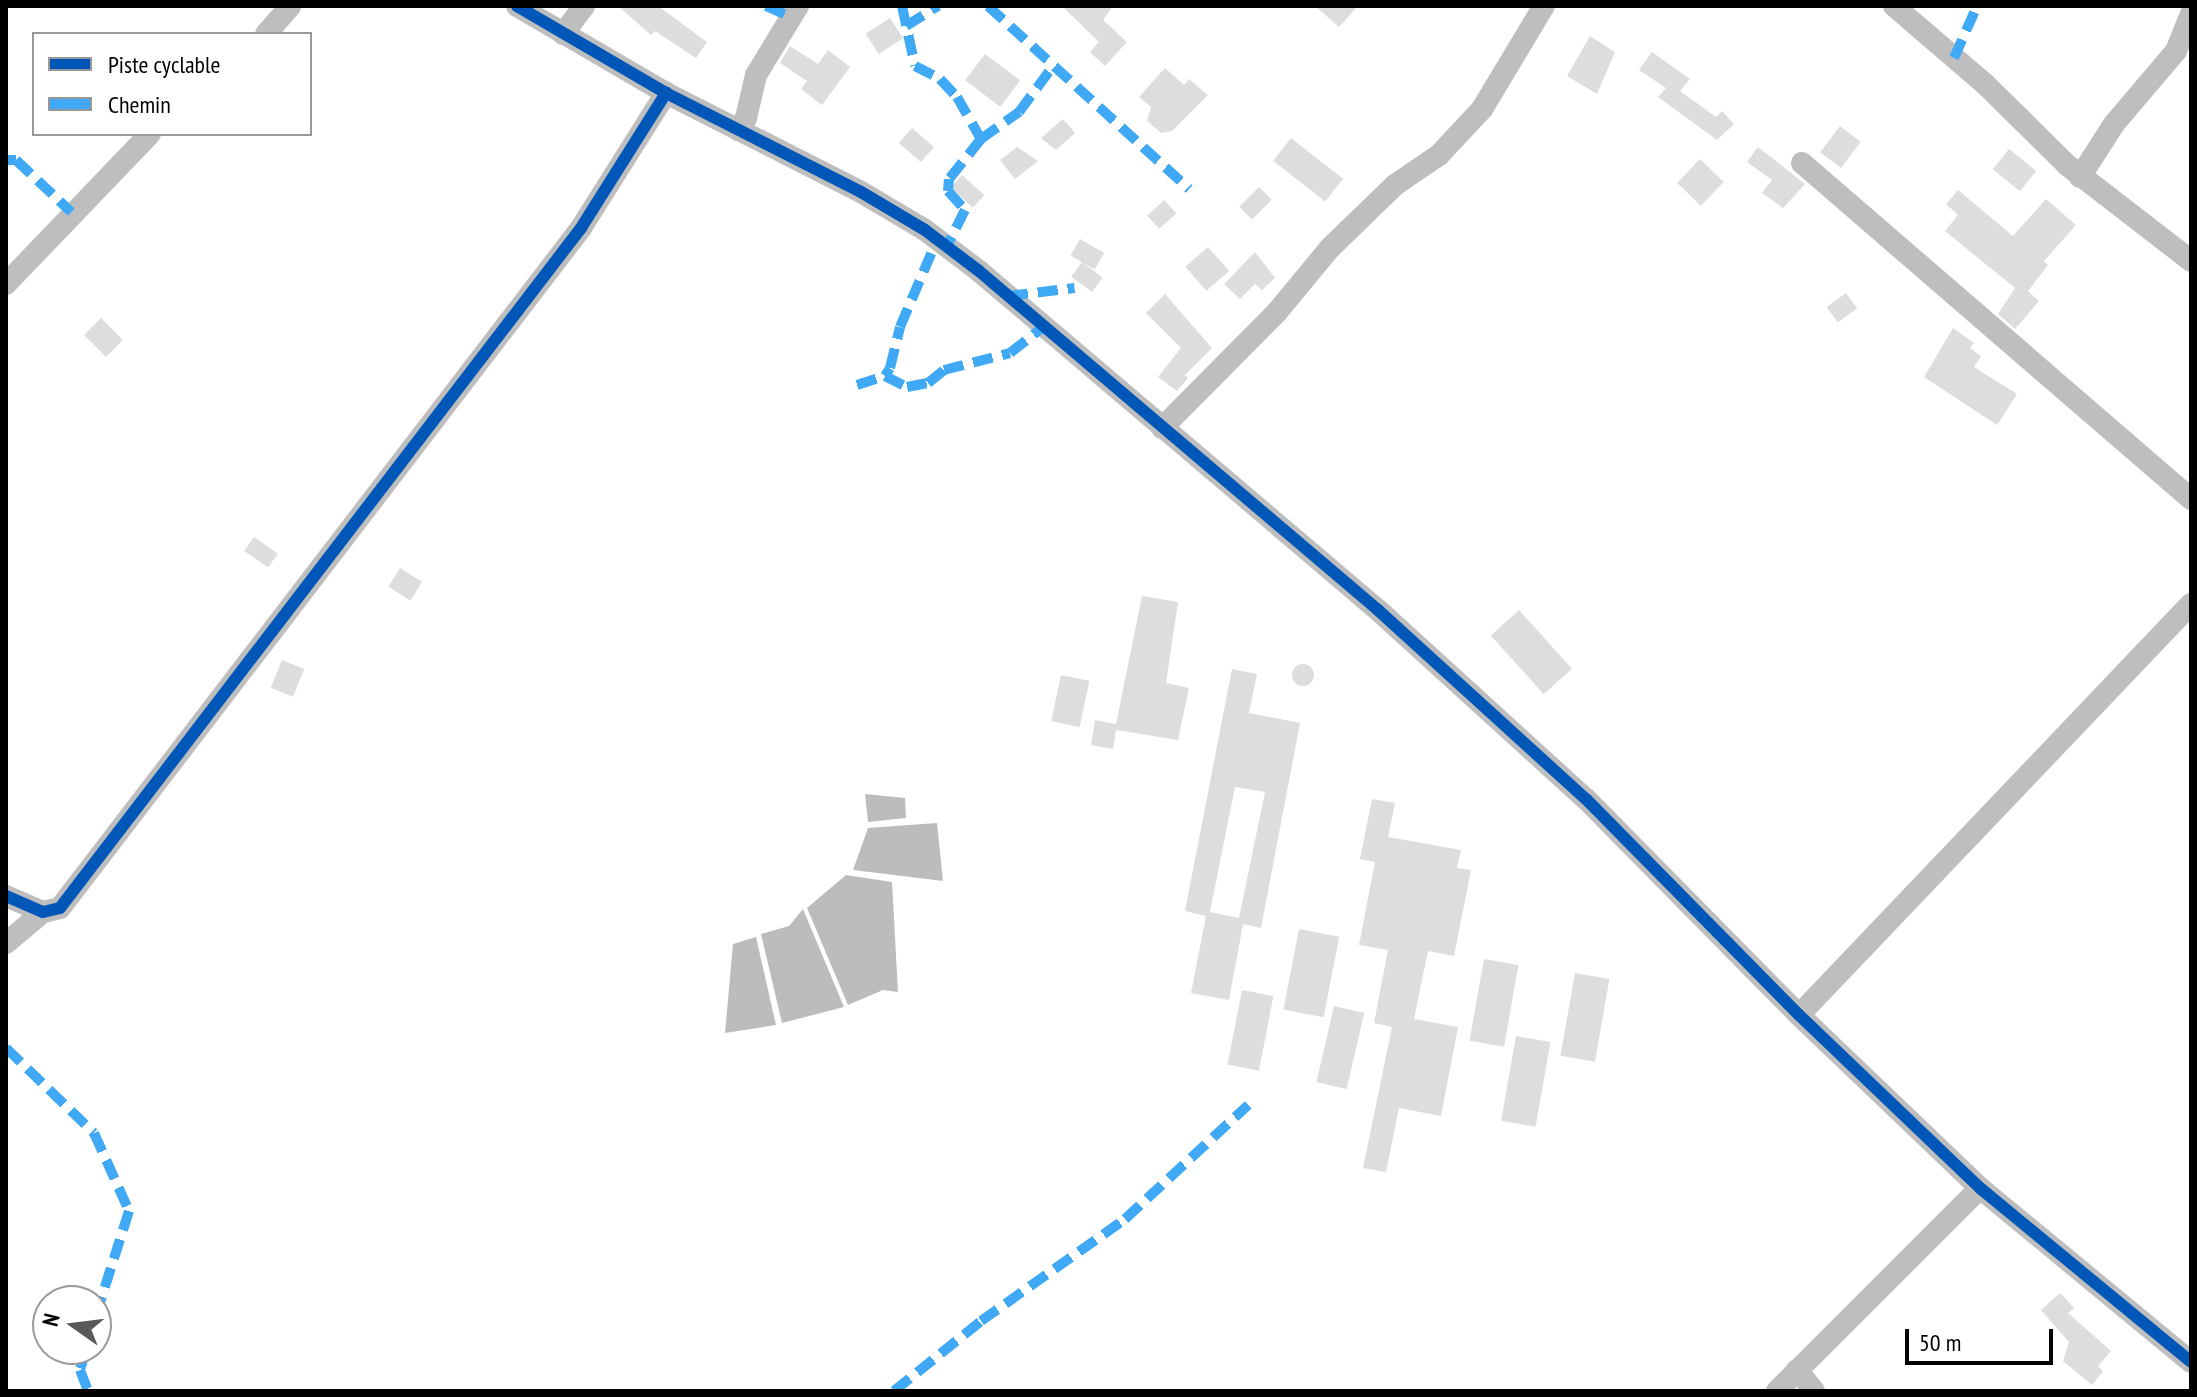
<!DOCTYPE html>
<html>
<head>
<meta charset="utf-8">
<style>
	body { margin:0 }
	#map { position:relative; width:2197px; height:1397px; overflow:hidden; background:#fff; font-family:"PT Sans Narrow",sans-serif }
	div>[style] { position:absolute }
	.water>* { inset:0; background:#bcbcbc }
	.building>* { inset:0; background:#ddd; transform-origin:0 0 }
	.round { border-radius:50% }
	.minor>* { height:22px; margin:-11px; padding:0 11px; transform-origin:11px; border-radius:11px; background:#bebebe }
	.quiet>* { height:10px; margin-top:-5px; transform-origin:0; background:repeating-linear-gradient(90deg,#3fa9f5 0 20px,transparent 0 30px) }
	.cycleway>* { height:12px; margin:-6px; padding:0 6px; transform-origin:6px; border-radius:6px; background:#0057b8 }
	span { translate:-50% -50%; white-space:nowrap; text-align:center; line-height:1.15; -webkit-text-stroke:7px #fff; paint-order:stroke }
	.frame { position:absolute; inset:0; border:8px solid #000; pointer-events:none }
	.legend { position:absolute; left:32px; top:32px; width:280px; height:104px; box-sizing:border-box; background:#fff; border:2px solid #999; margin:0; padding:10px 14px; list-style:none; font-size:24px; color:#000 }
	.legend li { display:flex; align-items:center; gap:16px; height:40px }
	.legend b { width:40px; border:2px solid #999 }
	.north { position:absolute; left:32px; top:1285px; width:80px; height:80px; box-sizing:border-box; background:#fff; border:2px solid #999; border-radius:50%; rotate:284deg; font-size:22px; font-weight:700; line-height:32px; text-align:center; color:#000 }
	.north::after { content:''; display:block; margin:auto; width:28px; height:36px; background:#595959; clip-path:polygon(50% 0,100% 100%,50% 72%,0 100%) }
	.scale { position:absolute; left:1905px; top:1329px; width:148px; height:36px; box-sizing:border-box; border:4px solid #000; border-top:0; padding-left:10px; font-size:24px; line-height:28px; white-space:nowrap; color:#000; -webkit-text-stroke:6px #fff; paint-order:stroke }
</style>
</head>
<body>
<div id="map">
	<div class="water">
		<div style="clip-path:polygon(865px 794px,905px 798px,906px 818px,868px 822px)"></div>
		<div style="clip-path:polygon(937px 823px,943px 881px,853px 870px,868px 828px)"></div>
		<div style="clip-path:polygon(846px 875px,892px 882px,898px 992px,883px 990px,848px 1005px,807px 908px)"></div>
		<div style="clip-path:polygon(803px 909px,844px 1007px,782px 1023px,761px 934px,789px 926px)"></div>
		<div style="clip-path:polygon(756px 937px,776px 1025px,725px 1033px,733px 944px)"></div>
	</div>
	<div class="building">
		<div style="clip-path:polygon(618px 6px,658px 6px,707px 42px,696px 58px,655px 31px,651px 35px)"></div>
		<div style="clip-path:polygon(1062px 6px,1113px 6px,1103px 20px,1127px 42px,1105px 66px,1090px 52px,1099px 42px)"></div>
		<div style="clip-path:polygon(1315px 6px,1358px 6px,1339px 27px)"></div>
		<div style="left:890px;top:18px;width:24px;height:29px;rotate:57deg"></div>
		<div style="clip-path:polygon(1590px 36px,1615px 52px,1597px 94px,1567px 76px)"></div>
		<div style="clip-path:polygon(790px 46px,818px 64px,828px 50px,850px 67px,822px 105px,801px 89px,807px 81px,780px 63px)"></div>
		<div style="clip-path:polygon(1652px 52px,1690px 79px,1680px 91px,1716px 117px,1722px 111px,1734px 124px,1717px 140px,1658px 97px,1666px 88px,1639px 70px)"></div>
		<div style="left:985px;top:54px;width:44px;height:33px;rotate:37deg"></div>
		<div style="clip-path:polygon(1165px 68px,1184px 85px,1189px 79px,1208px 95px,1172px 131px,1161px 133px,1147px 121px,1151px 107px,1139px 97px)"></div>
		<div style="clip-path:polygon(1063px 119px,1075px 133px,1056px 150px,1041px 138px)"></div>
		<div style="left:1840px;top:126px;width:26px;height:33px;rotate:37deg"></div>
		<div style="left:912px;top:128px;width:29px;height:20px;rotate:41deg"></div>
		<div style="left:1291px;top:138px;width:66px;height:29px;rotate:38deg"></div>
		<div style="clip-path:polygon(1017px 147px,1038px 161px,1015px 179px,1000px 160px)"></div>
		<div style="clip-path:polygon(1758px 147px,1805px 184px,1783px 208px,1762px 193px,1772px 180px,1747px 162px)"></div>
		<div style="left:2009px;top:149px;width:35px;height:26px;rotate:39deg"></div>
		<div style="left:1700px;top:159px;width:33px;height:33px;rotate:44deg"></div>
		<div style="left:962px;top:175px;width:30px;height:17px;rotate:42deg"></div>
		<div style="left:1259px;top:187px;width:18px;height:28px;rotate:45deg"></div>
		<div style="clip-path:polygon(1958px 190px,2013px 236px,2046px 199px,2076px 225px,2044px 261px,2048px 265px,2028px 291px,2039px 301px,2015px 329px,1998px 314px,2015px 288px,1945px 231px,1958px 215px,1946px 204px)"></div>
		<div style="left:1164px;top:200px;width:18px;height:23px;rotate:47deg"></div>
		<div style="left:1080px;top:239px;width:28px;height:19px;rotate:30deg"></div>
		<div style="left:1208px;top:247px;width:32px;height:30px;rotate:49deg"></div>
		<div style="clip-path:polygon(1255px 252px,1275px 278px,1262px 290px,1255px 284px,1240px 299px,1224px 284px)"></div>
		<div style="left:1082px;top:262px;width:26px;height:18px;rotate:37deg"></div>
		<div style="left:1846px;top:293px;width:19px;height:24px;rotate:54deg"></div>
		<div style="clip-path:polygon(1165px 294px,1212px 348px,1185px 375px,1188px 378px,1177px 391px,1158px 377px,1181px 348px,1146px 313px)"></div>
		<div style="left:101px;top:318px;width:31px;height:24px;rotate:45deg"></div>
		<div style="clip-path:polygon(1953px 328px,1974px 343px,1970px 348px,1981px 356px,1974px 367px,2017px 394px,1997px 425px,1924px 377px)"></div>
		<div style="left:254px;top:537px;width:29px;height:17px;rotate:35deg"></div>
		<div style="left:400px;top:568px;width:26px;height:22px;rotate:32deg"></div>
		<div style="clip-path:polygon(1142px 596px,1178px 602px,1166px 683px,1189px 688px,1178px 740px,1116px 730px,1113px 749px,1091px 745px,1095px 720px,1116px 724px)"></div>
		<div style="left:1519px;top:610px;width:79px;height:38px;rotate:48deg"></div>
		<div style="left:282px;top:660px;width:24px;height:30px;rotate:22deg"></div>
		<div class="round" style="left:1292px;top:664px;width:22px;height:22px"></div>
		<div style="clip-path:polygon(evenodd,1232px 669px,1257px 674px,1249px 713px,1300px 723px,1261px 928px,1243px 924px,1229px 1000px,1191px 993px,1206px 916px,1185px 911px,1232px 669px,1235px 787px,1265px 792px,1239px 918px,1210px 912px,1235px 787px)"></div>
		<div style="left:1061px;top:675px;width:29px;height:47px;rotate:12deg"></div>
		<div style="clip-path:polygon(1372px 799px,1395px 803px,1388px 837px,1461px 850px,1457px 868px,1471px 870px,1454px 956px,1428px 951px,1414px 1019px,1458px 1027px,1441px 1116px,1399px 1108px,1386px 1172px,1363px 1168px,1392px 1027px,1374px 1023px,1388px 950px,1359px 945px,1375px 862px,1360px 859px)"></div>
		<div style="left:1299px;top:929px;width:41px;height:82px;rotate:11deg"></div>
		<div style="left:1484px;top:959px;width:35px;height:83px;rotate:10deg"></div>
		<div style="left:1575px;top:973px;width:35px;height:84px;rotate:10deg"></div>
		<div style="left:1242px;top:990px;width:32px;height:76px;rotate:11deg"></div>
		<div style="left:1334px;top:1006px;width:31px;height:78px;rotate:13deg"></div>
		<div style="left:1516px;top:1036px;width:35px;height:86px;rotate:10deg"></div>
		<div style="clip-path:polygon(2060px 1293px,2074px 1308px,2068px 1313px,2111px 1351px,2098px 1366px,2103px 1371px,2092px 1385px,2063px 1361px,2069px 1342px,2041px 1310px)"></div>
	</div>
	<div class="minor">
		<div style="left:517px;top:6px;width:173px;rotate:30.3deg"></div>
		<div style="left:666px;top:93px;width:219px;rotate:26.9deg"></div>
		<div style="left:861px;top:192px;width:74px;rotate:30.7deg"></div>
		<div style="left:925px;top:230px;width:68px;rotate:37.2deg"></div>
		<div style="left:979px;top:271px;width:524px;rotate:40.35deg"></div>
		<div style="left:1378px;top:610px;width:281px;rotate:42.3deg"></div>
		<div style="left:1586px;top:799px;width:303px;rotate:45.4deg"></div>
		<div style="left:1799px;top:1015px;width:250px;rotate:43.7deg"></div>
		<div style="left:1980px;top:1188px;width:273px;rotate:39.5deg"></div>
		<div style="left:1894px;top:6px;width:120px;rotate:40.6deg"></div>
		<div style="left:1985px;top:84px;width:115px;rotate:44.6deg"></div>
		<div style="left:2067px;top:165px;width:157px;rotate:37.7deg"></div>
		<div style="left:266px;top:34px;width:37px;rotate:-49deg"></div>
		<div style="left:563px;top:34px;width:35px;rotate:-53deg"></div>
		<div style="left:738px;top:130px;width:14px;rotate:-56deg"></div>
		<div style="left:746px;top:118px;width:44px;rotate:-76.9deg"></div>
		<div style="left:756px;top:75px;width:81px;rotate:-58.7deg"></div>
		<div style="left:1802px;top:163px;width:514px;rotate:40.82deg"></div>
		<div style="left:2080px;top:177px;width:63px;rotate:-57.3deg"></div>
		<div style="left:2114px;top:124px;width:96px;rotate:-49.7deg"></div>
		<div style="left:2176px;top:51px;width:40px;rotate:-68deg"></div>
		<div style="left:6px;top:284px;width:208px;rotate:-46.2deg"></div>
		<div style="left:1162px;top:428px;width:163px;rotate:-45.2deg"></div>
		<div style="left:1277px;top:312px;width:83px;rotate:-50.4deg"></div>
		<div style="left:1330px;top:248px;width:91px;rotate:-44.1deg"></div>
		<div style="left:1395px;top:185px;width:53px;rotate:-34.3deg"></div>
		<div style="left:1439px;top:155px;width:63px;rotate:-46.9deg"></div>
		<div style="left:1482px;top:109px;width:120px;rotate:-59deg"></div>
		<div style="left:6px;top:896px;width:40px;rotate:23.4deg"></div>
		<div style="left:43px;top:912px;width:17px;rotate:-13deg"></div>
		<div style="left:60px;top:908px;width:857px;rotate:-52.54deg"></div>
		<div style="left:581px;top:228px;width:160px;rotate:-57.8deg"></div>
		<div style="left:6px;top:943px;width:48px;rotate:-40deg"></div>
		<div style="left:1799px;top:1015px;width:568px;rotate:-46.36deg"></div>
		<div style="left:1797px;top:1370px;width:27px;rotate:51deg"></div>
		<div style="left:1777px;top:1391px;width:287px;rotate:-45deg"></div>
	</div>
	<div class="quiet">
		<div style="left:766px;top:6px;width:27px;rotate:24deg"></div>
		<div style="left:902px;top:6px;width:61px;rotate:77.8deg"></div>
		<div style="left:915px;top:66px;width:28px;rotate:27deg"></div>
		<div style="left:940px;top:79px;width:25px;rotate:47deg"></div>
		<div style="left:957px;top:97px;width:48px;rotate:60.3deg"></div>
		<div style="left:981px;top:139px;width:51px;rotate:128.7deg"></div>
		<div style="left:949px;top:179px;width:12px;rotate:95deg"></div>
		<div style="left:948px;top:191px;width:25px;rotate:48deg"></div>
		<div style="left:965px;top:210px;width:40px;rotate:116.6deg"></div>
		<div style="left:988px;top:6px;width:272px;rotate:42.3deg"></div>
		<div style="left:906px;top:26px;width:38px;rotate:-32deg"></div>
		<div style="left:1954px;top:58px;width:57px;rotate:-66.1deg"></div>
		<div style="left:981px;top:139px;width:47px;rotate:-35.4deg"></div>
		<div style="left:1019px;top:112px;width:57px;rotate:-53.5deg"></div>
		<div style="left:6px;top:160px;width:10px"></div>
		<div style="left:16px;top:160px;width:76px;rotate:43.4deg"></div>
		<div style="left:1008px;top:296px;width:67px;rotate:-6.8deg"></div>
		<div style="left:885px;top:376px;width:25px;rotate:27deg"></div>
		<div style="left:907px;top:387px;width:21px;rotate:-11deg"></div>
		<div style="left:928px;top:383px;width:21px;rotate:-39deg"></div>
		<div style="left:944px;top:370px;width:68px;rotate:-14.4deg"></div>
		<div style="left:1010px;top:353px;width:42px;rotate:-38.2deg"></div>
		<div style="left:857px;top:385px;width:29px;rotate:-18deg"></div>
		<div style="left:885px;top:376px;width:9px;rotate:-58deg"></div>
		<div style="left:890px;top:368px;width:42px;rotate:-76.3deg"></div>
		<div style="left:900px;top:327px;width:95px;rotate:-67deg"></div>
		<div style="left:6px;top:1048px;width:122px;rotate:44deg"></div>
		<div style="left:94px;top:1133px;width:85px;rotate:65.8deg"></div>
		<div style="left:129px;top:1211px;width:109px;rotate:107.6deg"></div>
		<div style="left:86px;top:1349px;width:22px;rotate:106deg"></div>
		<div style="left:80px;top:1370px;width:22px;rotate:69deg"></div>
		<div style="left:894px;top:1391px;width:112px;rotate:-38.8deg"></div>
		<div style="left:981px;top:1321px;width:176px;rotate:-35.3deg"></div>
		<div style="left:1125px;top:1219px;width:168px;rotate:-42.8deg"></div>
	</div>
	<div class="cycleway">
		<div style="left:517px;top:6px;width:173px;rotate:30.3deg"></div>
		<div style="left:666px;top:93px;width:219px;rotate:26.9deg"></div>
		<div style="left:861px;top:192px;width:74px;rotate:30.7deg"></div>
		<div style="left:925px;top:230px;width:68px;rotate:37.2deg"></div>
		<div style="left:979px;top:271px;width:524px;rotate:40.35deg"></div>
		<div style="left:1378px;top:610px;width:281px;rotate:42.3deg"></div>
		<div style="left:1586px;top:799px;width:303px;rotate:45.4deg"></div>
		<div style="left:1799px;top:1015px;width:250px;rotate:43.7deg"></div>
		<div style="left:1980px;top:1188px;width:273px;rotate:39.5deg"></div>
		<div style="left:6px;top:896px;width:40px;rotate:23.4deg"></div>
		<div style="left:43px;top:912px;width:17px;rotate:-13deg"></div>
		<div style="left:60px;top:908px;width:857px;rotate:-52.54deg"></div>
		<div style="left:581px;top:228px;width:160px;rotate:-57.8deg"></div>
	</div>
	<div class="frame"></div>
	<ul class="legend">
	<li><b style="height:10px;background:#0057b8"></b>Piste cyclable</li>
	<li><b style="height:10px;background:#3fa9f5"></b>Chemin</li>
	</ul>
	<div class="north">N</div>
	<div class="scale">50 m</div>
</div>
</body>
</html>
